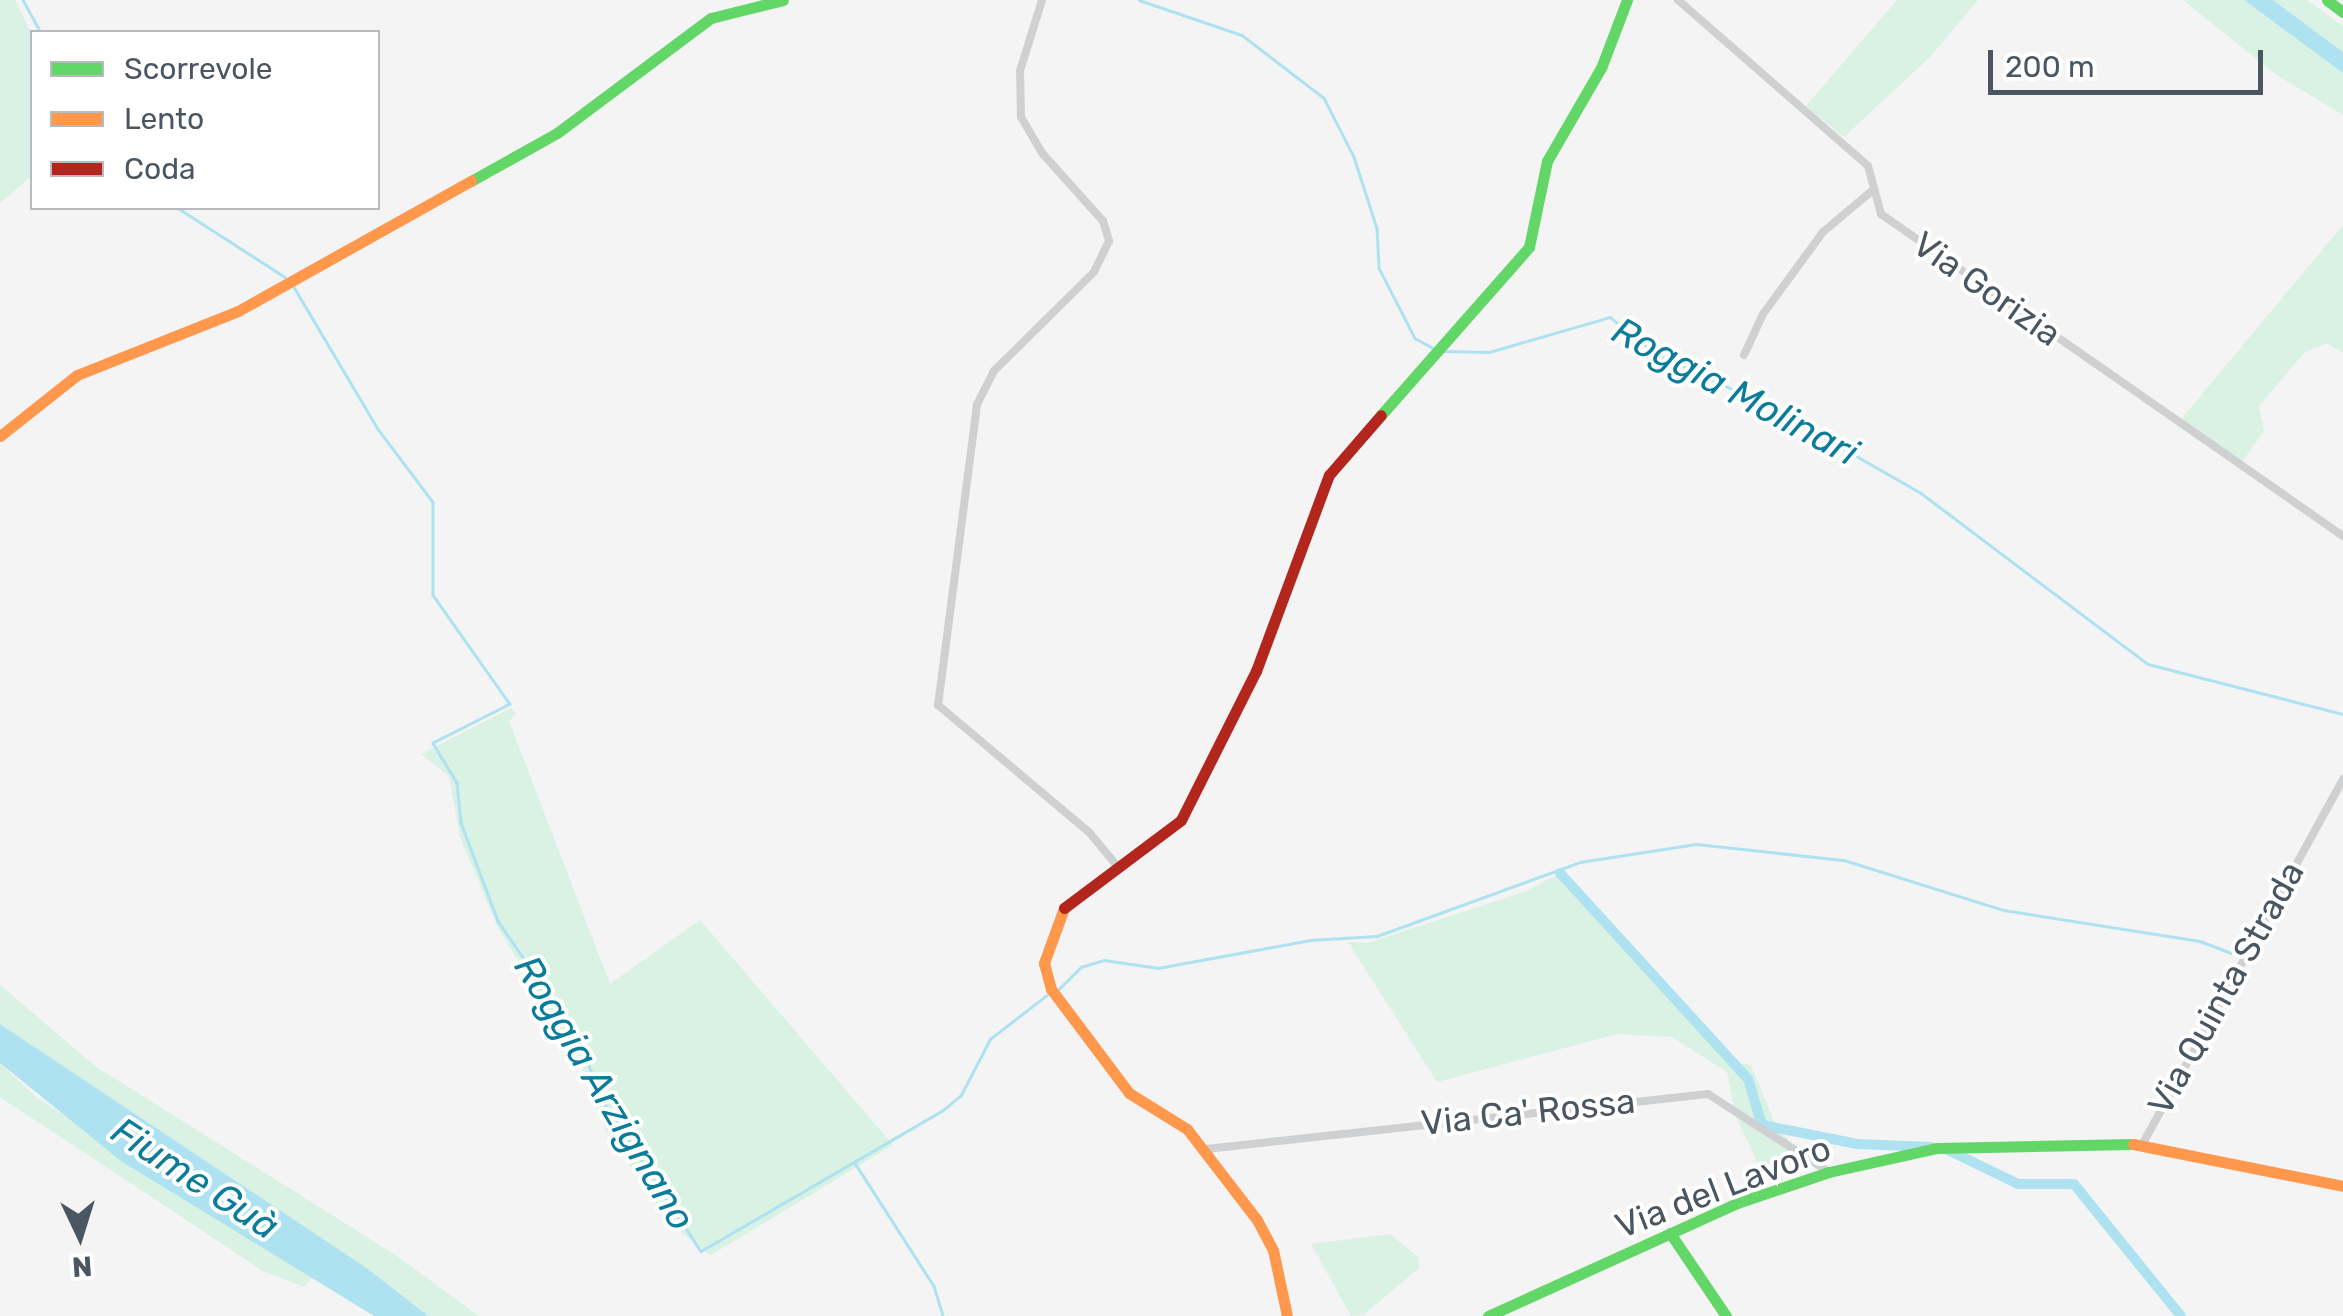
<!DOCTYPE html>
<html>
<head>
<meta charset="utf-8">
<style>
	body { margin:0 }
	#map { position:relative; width:2343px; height:1316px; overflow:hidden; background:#f4f4f4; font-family:Rubik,sans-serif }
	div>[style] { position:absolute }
	.green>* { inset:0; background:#d9f2e3 }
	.water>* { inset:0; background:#aee2f0 }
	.stream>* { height:2.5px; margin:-1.25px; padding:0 1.25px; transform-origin:1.25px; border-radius:1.25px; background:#aee2f0 }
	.canal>* { height:10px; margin:-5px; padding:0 5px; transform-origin:5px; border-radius:5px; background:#aee2f0 }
	.street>* { height:8px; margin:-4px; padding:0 4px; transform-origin:4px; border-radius:4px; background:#ced0d2 }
	.fast>* { height:11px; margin:-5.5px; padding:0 5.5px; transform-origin:5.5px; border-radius:5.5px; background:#63d668 }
	.slow>* { height:11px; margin:-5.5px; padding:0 5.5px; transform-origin:5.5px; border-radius:5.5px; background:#ff974d }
	.jam>* { height:11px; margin:-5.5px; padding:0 5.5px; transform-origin:5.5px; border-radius:5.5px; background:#b3261e }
	span { translate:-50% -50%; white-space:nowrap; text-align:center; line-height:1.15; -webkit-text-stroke:8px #fff; paint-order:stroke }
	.street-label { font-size:35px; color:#4a5661 }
	.water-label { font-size:38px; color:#0c7c9b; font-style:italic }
	.legend { position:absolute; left:30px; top:30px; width:350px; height:180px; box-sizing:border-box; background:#fff; border:2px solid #b7bbc0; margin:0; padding:12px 18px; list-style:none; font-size:30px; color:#4a5661 }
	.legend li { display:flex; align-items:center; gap:20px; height:50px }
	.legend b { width:50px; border:2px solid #b7bbc0 }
	.north { position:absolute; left:30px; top:1186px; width:100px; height:100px; -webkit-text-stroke:8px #fff; paint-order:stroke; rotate:176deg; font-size:28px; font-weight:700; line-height:40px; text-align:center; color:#4a5661 }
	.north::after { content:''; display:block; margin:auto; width:35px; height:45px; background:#4a5661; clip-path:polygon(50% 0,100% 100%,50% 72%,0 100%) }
	.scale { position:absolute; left:1988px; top:50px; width:275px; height:45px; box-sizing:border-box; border:5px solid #4a5661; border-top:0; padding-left:12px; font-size:30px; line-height:35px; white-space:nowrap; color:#4a5661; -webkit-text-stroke:8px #fff; paint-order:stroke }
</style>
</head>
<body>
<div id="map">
	<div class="green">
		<div style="clip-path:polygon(0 0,15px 0,32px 34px,32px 176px,0 203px)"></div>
		<div style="clip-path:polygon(1897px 0,1978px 0,1931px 56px,1844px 137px,1806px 106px)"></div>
		<div style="clip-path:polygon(2183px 0,2244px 0,2343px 73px,2343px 115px,2275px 74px)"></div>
		<div style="clip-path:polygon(2273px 0,2307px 0,2343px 26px,2343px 52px)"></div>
		<div style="clip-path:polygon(2343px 225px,2343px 353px,2327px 343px,2305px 352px,2259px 406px,2264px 431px,2239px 466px,2178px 423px)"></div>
		<div style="clip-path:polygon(511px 708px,516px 714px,509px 721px,610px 984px,700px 920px,893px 1145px,711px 1255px,669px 1223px,605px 1129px,579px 1059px,498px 928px,460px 837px,449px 776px,421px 754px)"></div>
		<div style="clip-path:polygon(1564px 871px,1613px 935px,1735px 1062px,1751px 1065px,1774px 1121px,1797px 1152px,1764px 1177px,1735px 1114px,1727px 1072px,1672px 1037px,1617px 1034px,1437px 1082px,1348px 942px,1367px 943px,1524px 892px)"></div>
		<div style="clip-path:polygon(0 985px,95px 1066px,394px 1254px,479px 1316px,428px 1316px,368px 1269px,0 1024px)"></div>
		<div style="clip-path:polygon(0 1063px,36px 1097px,314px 1276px,304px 1287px,263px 1271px,0 1097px)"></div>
		<div style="clip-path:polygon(1390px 1234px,1419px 1258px,1419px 1268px,1363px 1315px,1351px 1316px,1311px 1244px)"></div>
	</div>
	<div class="water">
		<div style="clip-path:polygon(2244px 0,2273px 0,2343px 52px,2343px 73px)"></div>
		<div style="clip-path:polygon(0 1024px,368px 1269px,428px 1316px,374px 1316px,121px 1161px,0 1063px)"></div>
	</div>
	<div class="stream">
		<div style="left:23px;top:0;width:37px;rotate:61deg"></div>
		<div style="left:1139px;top:0;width:109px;rotate:18.8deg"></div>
		<div style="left:1242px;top:35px;width:103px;rotate:37.5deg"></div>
		<div style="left:1324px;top:98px;width:66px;rotate:63deg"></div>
		<div style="left:1354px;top:157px;width:75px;rotate:72.1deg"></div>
		<div style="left:1377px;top:228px;width:40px;rotate:87.1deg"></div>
		<div style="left:1379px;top:268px;width:79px;rotate:62.8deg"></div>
		<div style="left:1415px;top:338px;width:23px;rotate:29deg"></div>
		<div style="left:178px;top:208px;width:127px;rotate:32.8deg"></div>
		<div style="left:294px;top:287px;width:165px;rotate:59.4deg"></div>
		<div style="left:378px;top:429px;width:91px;rotate:53deg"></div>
		<div style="left:433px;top:502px;width:93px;rotate:90deg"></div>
		<div style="left:433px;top:595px;width:133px;rotate:54.8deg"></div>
		<div style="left:510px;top:704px;width:86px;rotate:153.1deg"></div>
		<div style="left:433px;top:743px;width:47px;rotate:59deg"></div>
		<div style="left:457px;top:783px;width:40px;rotate:84.3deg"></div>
		<div style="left:461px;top:823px;width:105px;rotate:69.3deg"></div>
		<div style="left:498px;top:921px;width:136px;rotate:55.5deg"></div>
		<div style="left:575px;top:1033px;width:79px;rotate:67deg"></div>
		<div style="left:606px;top:1106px;width:173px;rotate:56.8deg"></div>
		<div style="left:701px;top:1251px;width:279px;rotate:-30.2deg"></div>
		<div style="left:942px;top:1111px;width:25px;rotate:-40deg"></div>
		<div style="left:961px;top:1095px;width:63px;rotate:-62.6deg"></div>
		<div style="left:990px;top:1039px;width:72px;rotate:-37.7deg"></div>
		<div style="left:1443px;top:351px;width:46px;rotate:1.2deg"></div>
		<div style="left:1489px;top:352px;width:126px;rotate:-16.1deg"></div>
		<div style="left:1610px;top:317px;width:59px;rotate:38.8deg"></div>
		<div style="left:1656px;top:354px;width:127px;rotate:24.7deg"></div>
		<div style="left:1771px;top:407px;width:173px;rotate:29.8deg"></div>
		<div style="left:1921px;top:493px;width:284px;rotate:37deg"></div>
		<div style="left:2148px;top:664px;width:201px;rotate:14.4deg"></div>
		<div style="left:1059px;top:989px;width:31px;rotate:-45deg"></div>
		<div style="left:1081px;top:967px;width:24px;rotate:-17deg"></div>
		<div style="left:1104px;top:960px;width:55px;rotate:8.4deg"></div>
		<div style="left:1158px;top:968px;width:155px;rotate:-10.4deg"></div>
		<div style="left:1310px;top:940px;width:67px;rotate:-3.4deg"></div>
		<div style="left:1377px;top:936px;width:216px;rotate:-20deg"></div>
		<div style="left:1580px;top:862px;width:117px;rotate:-8.8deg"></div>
		<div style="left:1696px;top:844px;width:149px;rotate:6.2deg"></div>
		<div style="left:1844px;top:860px;width:168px;rotate:17.4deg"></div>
		<div style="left:2004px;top:910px;width:198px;rotate:9deg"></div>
		<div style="left:2200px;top:941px;width:33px;rotate:21deg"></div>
		<div style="left:855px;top:1163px;width:146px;rotate:57.3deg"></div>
		<div style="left:934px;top:1286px;width:31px;rotate:73deg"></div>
	</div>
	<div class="canal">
		<div style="left:1560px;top:873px;width:279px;rotate:47.6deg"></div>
		<div style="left:1748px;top:1079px;width:48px;rotate:73.1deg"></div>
		<div style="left:1762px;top:1125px;width:97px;rotate:11.3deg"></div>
		<div style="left:1857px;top:1144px;width:74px;rotate:2.3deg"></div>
		<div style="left:1948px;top:1150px;width:78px;rotate:25.9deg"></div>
		<div style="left:2018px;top:1184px;width:56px"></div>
		<div style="left:2074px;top:1184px;width:170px;rotate:51deg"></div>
	</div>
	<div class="street">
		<div style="left:1042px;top:0;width:74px;rotate:107.2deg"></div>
		<div style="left:1020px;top:71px;width:46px;rotate:88.8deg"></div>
		<div style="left:1021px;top:117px;width:42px;rotate:59.7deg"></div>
		<div style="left:1042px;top:153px;width:91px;rotate:48.1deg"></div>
		<div style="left:1103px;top:221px;width:21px;rotate:73deg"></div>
		<div style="left:1109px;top:241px;width:34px;rotate:116deg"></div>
		<div style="left:1094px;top:272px;width:141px;rotate:135.3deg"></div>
		<div style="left:994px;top:371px;width:38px;rotate:117deg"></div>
		<div style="left:977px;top:405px;width:303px;rotate:97.4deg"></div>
		<div style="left:938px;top:705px;width:197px;rotate:40.1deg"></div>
		<div style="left:1089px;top:832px;width:45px;rotate:50.4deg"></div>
		<div style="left:1678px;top:0;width:252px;rotate:41.1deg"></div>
		<div style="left:1868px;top:166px;width:50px;rotate:74.8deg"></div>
		<div style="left:1881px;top:214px;width:563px;rotate:34.88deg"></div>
		<div style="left:1744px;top:355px;width:45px;rotate:-65.1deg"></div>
		<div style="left:1763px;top:314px;width:102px;rotate:-53.8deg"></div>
		<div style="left:1823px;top:232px;width:67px;rotate:-40.1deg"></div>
		<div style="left:2142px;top:1145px;width:418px;rotate:-61.2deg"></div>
		<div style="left:1206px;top:1149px;width:505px;rotate:-6.25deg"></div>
		<div style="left:1708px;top:1094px;width:144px;rotate:32.8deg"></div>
	</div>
	<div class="fast">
		<div style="left:2327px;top:0;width:20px;rotate:37deg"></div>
		<div style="left:471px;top:181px;width:98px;rotate:-29.2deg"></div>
		<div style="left:557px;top:133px;width:192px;rotate:-36.8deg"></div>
		<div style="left:711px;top:18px;width:74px;rotate:-14deg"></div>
		<div style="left:1381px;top:415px;width:224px;rotate:-48.6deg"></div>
		<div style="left:1529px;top:247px;width:88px;rotate:-78.2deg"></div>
		<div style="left:1547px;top:161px;width:108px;rotate:-59.9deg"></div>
		<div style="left:1601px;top:68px;width:73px;rotate:-69.1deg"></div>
		<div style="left:1670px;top:1233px;width:100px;rotate:56deg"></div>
		<div style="left:1488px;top:1316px;width:273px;rotate:-24.4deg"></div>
		<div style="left:1737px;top:1203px;width:97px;rotate:-18.6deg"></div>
		<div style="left:1829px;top:1172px;width:111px;rotate:-12.5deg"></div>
		<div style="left:1937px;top:1148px;width:196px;rotate:-1.2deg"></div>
	</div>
	<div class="slow">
		<div style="left:0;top:436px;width:98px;rotate:-38.4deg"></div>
		<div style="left:77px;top:375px;width:173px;rotate:-21.7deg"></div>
		<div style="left:238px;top:311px;width:267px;rotate:-29.2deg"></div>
		<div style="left:1064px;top:908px;width:59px;rotate:110deg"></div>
		<div style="left:1044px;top:963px;width:27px;rotate:75deg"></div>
		<div style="left:1051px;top:989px;width:130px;rotate:53.1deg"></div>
		<div style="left:1129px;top:1093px;width:68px;rotate:31.8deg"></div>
		<div style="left:1187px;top:1129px;width:115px;rotate:52.4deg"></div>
		<div style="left:1257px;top:1220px;width:34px;rotate:62deg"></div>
		<div style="left:1273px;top:1250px;width:67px;rotate:78deg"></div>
		<div style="left:2133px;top:1144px;width:214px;rotate:11.3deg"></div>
	</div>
	<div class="jam">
		<div style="left:1064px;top:908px;width:146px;rotate:-36.9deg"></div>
		<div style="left:1181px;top:820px;width:167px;rotate:-63.3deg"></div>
		<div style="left:1256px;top:671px;width:209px;rotate:-69.6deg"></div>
		<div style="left:1329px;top:475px;width:79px;rotate:-49.1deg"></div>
	</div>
	<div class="street-label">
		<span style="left:1987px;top:289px;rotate:35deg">Via Gorizia</span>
		<span style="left:2226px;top:988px;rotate:-61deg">Via Quinta Strada</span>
		<span style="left:1528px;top:1112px;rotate:-6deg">Via Ca' Rossa</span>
		<span style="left:1723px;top:1187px;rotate:-21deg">Via del Lavoro</span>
	</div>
	<div class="water-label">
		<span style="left:1735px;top:392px;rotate:28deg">Roggia Molinari</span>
		<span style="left:604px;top:1093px;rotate:59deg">Roggia Arzignano</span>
		<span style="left:195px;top:1179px;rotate:33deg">Fiume Guà</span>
	</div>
	<ul class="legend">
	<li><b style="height:12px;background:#63d668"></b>Scorrevole</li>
	<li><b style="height:12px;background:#ff974d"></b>Lento</li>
	<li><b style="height:12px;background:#b3261e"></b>Coda</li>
	</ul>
	<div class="north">N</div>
	<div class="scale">200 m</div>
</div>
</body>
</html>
